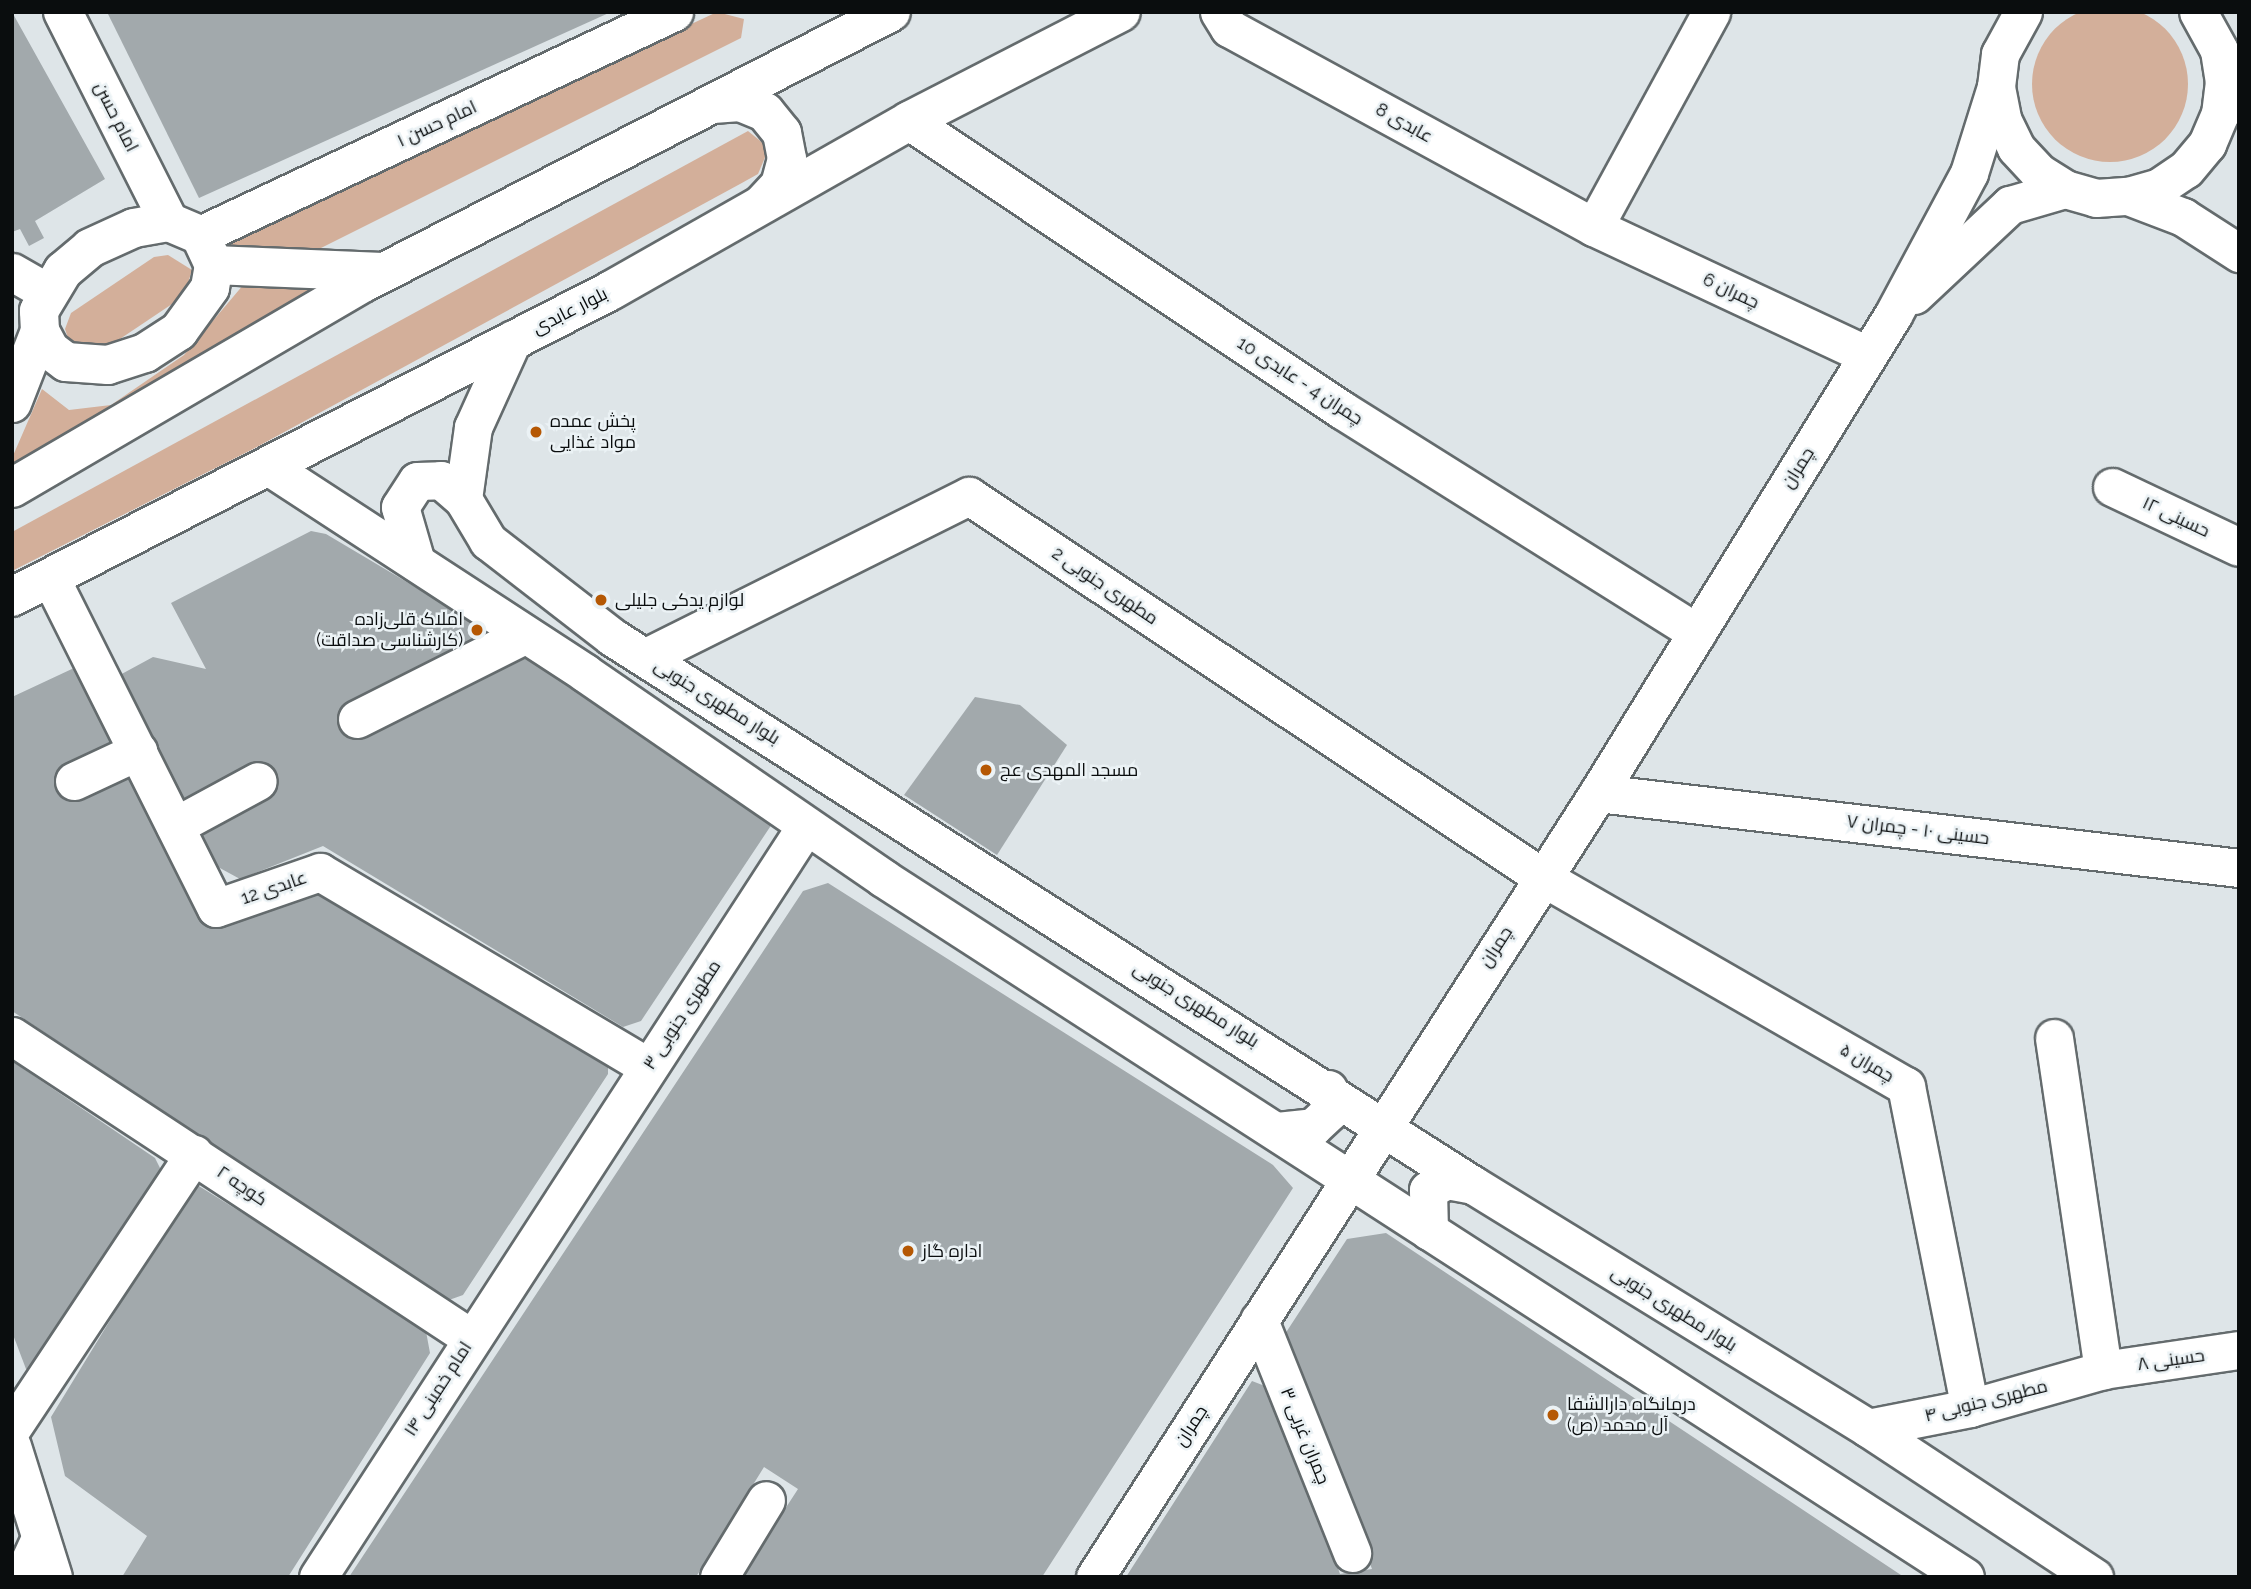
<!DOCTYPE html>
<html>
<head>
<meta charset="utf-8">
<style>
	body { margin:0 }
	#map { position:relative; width:2251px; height:1589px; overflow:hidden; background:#dee5e8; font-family:Raleway,Cairo,sans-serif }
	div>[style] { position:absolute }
	.green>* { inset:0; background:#d3af9a }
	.round { border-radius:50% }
	.building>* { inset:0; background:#a2a9ac }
	.roads { filter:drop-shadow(2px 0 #646b6d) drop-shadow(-2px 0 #646b6d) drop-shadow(0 2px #646b6d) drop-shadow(0 -2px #646b6d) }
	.minor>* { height:37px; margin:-18.5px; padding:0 18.5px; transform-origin:18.5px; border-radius:18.5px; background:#fff }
	.major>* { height:38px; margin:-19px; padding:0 19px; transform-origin:19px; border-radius:19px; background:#fff }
	.dots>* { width:19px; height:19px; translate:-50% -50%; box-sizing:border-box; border:4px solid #ebf2f5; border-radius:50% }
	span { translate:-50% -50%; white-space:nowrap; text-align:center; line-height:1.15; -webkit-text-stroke:5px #ebf2f5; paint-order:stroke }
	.street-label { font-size:18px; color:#0a0d0e }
	.poi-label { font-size:18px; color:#0a0d0e }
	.left { translate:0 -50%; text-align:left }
	.right { translate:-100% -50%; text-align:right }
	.frame { position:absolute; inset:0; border:14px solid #0a0d0e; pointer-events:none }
</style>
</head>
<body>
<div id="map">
	<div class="green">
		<div class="round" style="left:2032px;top:6px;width:156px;height:156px"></div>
		<div style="clip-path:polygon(717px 12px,744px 19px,741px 38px,317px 250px,238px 254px,227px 241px)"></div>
		<div style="clip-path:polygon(748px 131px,764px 144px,766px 155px,758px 174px,740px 184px,253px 449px,12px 571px,12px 532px)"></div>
		<div style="clip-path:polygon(168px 255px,192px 270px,184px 296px,102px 351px,90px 355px,69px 341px,65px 329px,71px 313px,154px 257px)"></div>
		<div style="clip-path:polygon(323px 282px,12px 474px,12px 458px,42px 389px,69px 410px,111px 405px,184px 355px,244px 284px)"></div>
	</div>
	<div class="building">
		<div style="clip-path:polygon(12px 12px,105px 179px,35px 221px,44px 238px,29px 246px,20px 229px,12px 232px)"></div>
		<div style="clip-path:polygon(107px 12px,611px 12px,199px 198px)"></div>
		<div style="clip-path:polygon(311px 531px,326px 534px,518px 648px,774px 821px,641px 1021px,623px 1027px,323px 846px,240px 879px,218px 867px,118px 676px,153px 657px,206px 669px,171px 603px)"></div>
		<div style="clip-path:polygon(74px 668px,217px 923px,323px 887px,608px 1062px,608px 1074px,463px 1295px,449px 1300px,12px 1011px,12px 697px)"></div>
		<div style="clip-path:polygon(975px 697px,1020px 705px,1067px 745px,997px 855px,904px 795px)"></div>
		<div style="clip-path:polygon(828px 883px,1273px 1165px,1293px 1188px,1042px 1577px,741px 1577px,798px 1489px,764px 1467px,696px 1577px,349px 1577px,803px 891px)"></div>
		<div style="clip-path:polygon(12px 1061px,155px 1158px,162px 1172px,39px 1372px,26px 1369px,12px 1332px)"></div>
		<div style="clip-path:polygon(194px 1183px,425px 1326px,430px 1353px,288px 1577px,122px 1577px,147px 1536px,65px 1476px,51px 1417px)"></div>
		<div style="clip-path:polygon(1386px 1233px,1904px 1577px,1126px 1577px,1252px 1381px,1278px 1391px,1340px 1574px,1372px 1569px,1285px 1334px,1347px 1239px)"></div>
	</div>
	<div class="roads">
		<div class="minor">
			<div style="left:1219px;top:12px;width:19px;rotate:58deg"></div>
			<div style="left:1229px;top:28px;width:416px;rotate:28.6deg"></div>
			<div style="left:1594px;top:227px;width:302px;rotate:25.1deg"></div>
			<div style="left:2023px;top:12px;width:48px;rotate:118.7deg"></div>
			<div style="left:2000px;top:54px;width:33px;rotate:97deg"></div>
			<div style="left:1996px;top:87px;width:33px;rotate:79deg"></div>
			<div style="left:2002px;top:119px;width:32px;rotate:64deg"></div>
			<div style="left:2016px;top:148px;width:33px;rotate:47deg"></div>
			<div style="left:2038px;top:172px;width:32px;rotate:32deg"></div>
			<div style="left:2065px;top:189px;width:32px;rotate:16deg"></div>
			<div style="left:2096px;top:198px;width:32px;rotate:-4deg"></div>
			<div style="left:2128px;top:196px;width:32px;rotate:-16deg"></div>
			<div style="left:2159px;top:187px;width:32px;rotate:-34deg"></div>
			<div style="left:2186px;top:169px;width:33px;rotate:-50deg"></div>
			<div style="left:2207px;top:144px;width:33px;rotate:-67deg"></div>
			<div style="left:2220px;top:114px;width:32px;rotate:-83deg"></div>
			<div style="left:2224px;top:82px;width:32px;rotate:-99deg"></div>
			<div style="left:2219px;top:50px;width:43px;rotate:-118.9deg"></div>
			<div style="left:909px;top:121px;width:521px;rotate:33.72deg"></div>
			<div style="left:1342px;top:410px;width:419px;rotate:32.1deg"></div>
			<div style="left:2128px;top:196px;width:59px;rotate:20.9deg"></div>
			<div style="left:2183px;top:217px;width:67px;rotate:32.7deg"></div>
			<div style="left:1594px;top:227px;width:245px;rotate:-61.4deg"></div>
			<div style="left:200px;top:235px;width:524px;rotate:-25.2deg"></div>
			<div style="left:12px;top:272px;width:40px;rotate:29.7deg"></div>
			<div style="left:1914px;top:295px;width:132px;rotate:-43.2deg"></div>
			<div style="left:2010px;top:205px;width:57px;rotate:-16.2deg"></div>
			<div style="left:513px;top:339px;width:97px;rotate:114.4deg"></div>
			<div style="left:473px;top:427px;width:73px;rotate:97.9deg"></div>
			<div style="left:463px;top:499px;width:49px;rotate:59.2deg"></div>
			<div style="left:488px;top:541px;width:157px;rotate:37.7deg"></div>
			<div style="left:612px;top:637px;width:1021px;rotate:32.48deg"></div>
			<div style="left:1473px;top:1185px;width:464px;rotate:31.6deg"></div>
			<div style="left:1868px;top:1428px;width:271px;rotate:33.4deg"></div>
			<div style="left:268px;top:466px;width:379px;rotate:33.1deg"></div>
			<div style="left:585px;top:673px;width:362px;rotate:34.5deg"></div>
			<div style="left:883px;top:878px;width:1288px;rotate:32.86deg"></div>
			<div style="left:2112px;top:487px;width:140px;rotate:25.3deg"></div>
			<div style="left:416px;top:562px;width:57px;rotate:-106.2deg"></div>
			<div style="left:400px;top:507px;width:31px;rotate:-57deg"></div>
			<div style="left:417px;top:481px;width:24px;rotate:-2deg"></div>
			<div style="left:441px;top:480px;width:29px;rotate:41deg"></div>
			<div style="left:50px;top:577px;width:370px;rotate:63.4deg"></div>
			<div style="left:216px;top:908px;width:110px;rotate:-19.1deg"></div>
			<div style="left:320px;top:872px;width:382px;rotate:30.7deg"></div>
			<div style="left:646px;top:657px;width:361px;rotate:-26.5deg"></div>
			<div style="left:969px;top:496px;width:688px;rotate:33.62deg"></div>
			<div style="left:1542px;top:877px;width:420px;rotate:29.9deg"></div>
			<div style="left:1906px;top:1086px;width:328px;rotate:78.8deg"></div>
			<div style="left:357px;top:719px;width:185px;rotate:-26.7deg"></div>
			<div style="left:74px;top:781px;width:71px;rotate:-25.1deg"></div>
			<div style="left:1598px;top:793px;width:645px;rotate:6.67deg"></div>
			<div style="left:175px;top:826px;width:94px;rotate:-28.5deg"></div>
			<div style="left:12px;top:1036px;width:549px;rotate:33.34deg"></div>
			<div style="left:2054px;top:1038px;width:336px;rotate:81.6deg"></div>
			<div style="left:1277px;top:1131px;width:36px;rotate:-6deg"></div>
			<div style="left:1313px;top:1127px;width:22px;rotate:-43deg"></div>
			<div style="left:1329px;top:1112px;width:23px;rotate:-92deg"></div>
			<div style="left:1429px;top:1231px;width:41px;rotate:-91.4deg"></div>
			<div style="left:1428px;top:1190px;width:21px;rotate:-28deg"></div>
			<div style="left:1447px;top:1180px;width:26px;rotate:11deg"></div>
			<div style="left:1259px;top:1320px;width:251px;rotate:68.2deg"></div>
			<div style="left:12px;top:1428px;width:329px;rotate:-56.4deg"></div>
			<div style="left:1868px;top:1428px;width:104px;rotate:-11.1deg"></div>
			<div style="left:1970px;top:1408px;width:138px;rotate:-15.9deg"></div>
			<div style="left:2103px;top:1370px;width:137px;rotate:-8.4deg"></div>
			<div style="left:12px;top:1446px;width:137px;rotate:72.6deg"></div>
			<div style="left:22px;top:1577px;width:43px;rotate:-65.2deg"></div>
			<div style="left:318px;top:1577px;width:894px;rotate:-57deg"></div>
			<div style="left:719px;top:1577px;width:90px;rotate:-58.6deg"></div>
			<div style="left:1095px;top:1577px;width:931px;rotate:-57.32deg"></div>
			<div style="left:1598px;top:793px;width:562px;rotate:-58.32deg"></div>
			<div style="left:1893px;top:315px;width:161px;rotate:-61.8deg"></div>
			<div style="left:1969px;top:173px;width:90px;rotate:-72.6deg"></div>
		</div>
		<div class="major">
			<div style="left:63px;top:12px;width:235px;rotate:63.2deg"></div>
			<div style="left:713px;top:104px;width:27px;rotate:-4deg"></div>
			<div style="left:740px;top:102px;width:27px;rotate:22deg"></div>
			<div style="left:765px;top:112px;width:27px;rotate:51deg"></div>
			<div style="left:782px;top:133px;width:26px;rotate:79deg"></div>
			<div style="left:787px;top:159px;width:27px;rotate:105deg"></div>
			<div style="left:780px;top:185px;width:25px;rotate:133deg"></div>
			<div style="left:169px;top:222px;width:34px;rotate:23deg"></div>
			<div style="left:200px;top:235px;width:33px;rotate:65deg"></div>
			<div style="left:214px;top:265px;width:23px;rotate:100deg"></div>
			<div style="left:210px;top:288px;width:53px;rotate:125.8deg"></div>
			<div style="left:179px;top:331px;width:40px;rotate:147.1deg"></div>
			<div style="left:145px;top:353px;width:39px;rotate:162deg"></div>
			<div style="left:108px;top:365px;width:42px;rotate:-175.9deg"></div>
			<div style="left:66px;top:362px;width:20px;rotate:-143deg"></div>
			<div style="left:50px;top:350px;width:21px;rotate:-118deg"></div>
			<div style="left:40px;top:331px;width:20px;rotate:-93deg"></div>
			<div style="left:39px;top:311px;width:47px;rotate:-59deg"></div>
			<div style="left:63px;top:271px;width:35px;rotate:-40deg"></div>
			<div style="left:90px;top:248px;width:48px;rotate:-24.4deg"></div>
			<div style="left:134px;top:228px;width:36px;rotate:-10deg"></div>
			<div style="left:214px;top:265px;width:168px;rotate:2.4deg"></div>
			<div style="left:12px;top:403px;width:77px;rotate:-68.7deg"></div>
			<div style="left:12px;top:488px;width:409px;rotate:-30.3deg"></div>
			<div style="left:365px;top:282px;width:591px;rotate:-27.17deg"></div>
			<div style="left:12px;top:597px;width:672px;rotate:-27.1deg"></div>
			<div style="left:610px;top:291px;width:344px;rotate:-29.6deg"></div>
			<div style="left:909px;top:121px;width:238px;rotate:-27.2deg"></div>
		</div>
	</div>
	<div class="dots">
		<div style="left:536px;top:432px;background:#b55804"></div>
		<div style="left:601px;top:600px;background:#b55804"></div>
		<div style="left:477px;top:630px;background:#b55804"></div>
		<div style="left:986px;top:770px;background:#b55804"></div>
		<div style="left:908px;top:1251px;background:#b55804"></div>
		<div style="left:1553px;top:1415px;background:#b55804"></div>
	</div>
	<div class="street-label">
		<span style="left:116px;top:117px;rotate:63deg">امام حسن</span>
		<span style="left:1404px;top:123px;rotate:29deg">عابدی 8</span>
		<span style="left:437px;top:124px;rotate:-25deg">امام حسن ۱</span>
		<span style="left:1731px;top:291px;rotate:25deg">چمران 6</span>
		<span style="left:570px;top:311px;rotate:-27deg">بلوار عابدی</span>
		<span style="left:1300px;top:381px;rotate:33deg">چمران 4 - عابدی 10</span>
		<span style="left:1798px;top:468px;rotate:-58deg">چمران</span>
		<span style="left:2176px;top:517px;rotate:25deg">حسینی ۱۲</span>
		<span style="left:1105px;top:586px;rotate:34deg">مطهری جنوبی 2</span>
		<span style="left:717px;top:702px;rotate:32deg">بلوار مطهری جنوبی</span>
		<span style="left:1918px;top:830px;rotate:7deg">حسينی ۱۰ - چمران ۷</span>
		<span style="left:274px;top:888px;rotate:-19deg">عابدی 12</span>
		<span style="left:1496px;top:947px;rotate:-57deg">چمران</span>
		<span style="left:1196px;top:1005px;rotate:32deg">بلوار مطهری جنوبی</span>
		<span style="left:682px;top:1015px;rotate:-57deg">مطهری جنوبی ۳</span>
		<span style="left:1867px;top:1063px;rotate:30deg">چمران ۵</span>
		<span style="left:242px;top:1186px;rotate:34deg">کوچه ۲</span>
		<span style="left:1674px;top:1309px;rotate:32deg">بلوار مطهری جنوبی</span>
		<span style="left:2171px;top:1360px;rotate:-8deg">حسینی ۸</span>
		<span style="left:438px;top:1389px;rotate:-57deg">امام خمینی ۱۴</span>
		<span style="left:1986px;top:1401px;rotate:-14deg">مطهری جنوبی ۴</span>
		<span style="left:1191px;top:1426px;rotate:-57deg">چمران</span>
		<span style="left:1305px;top:1436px;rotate:68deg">چمران غربی ۳</span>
	</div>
	<div class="poi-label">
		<span class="left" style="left:550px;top:432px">پخش عمده<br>مواد غذایی</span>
		<span class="left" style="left:615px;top:600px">لوازم یدکی جلیلی</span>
		<span class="right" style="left:463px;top:630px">املاک قلی‌زاده<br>(کارشناسی صداقت)</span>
		<span class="left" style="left:1000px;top:770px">مسجد المهدی عج</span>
		<span class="left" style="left:922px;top:1251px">اداره گاز</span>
		<span class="left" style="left:1567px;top:1415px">درمانگاه دارالشفا<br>آل محمد (ص)</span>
	</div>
	<div class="frame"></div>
</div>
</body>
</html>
